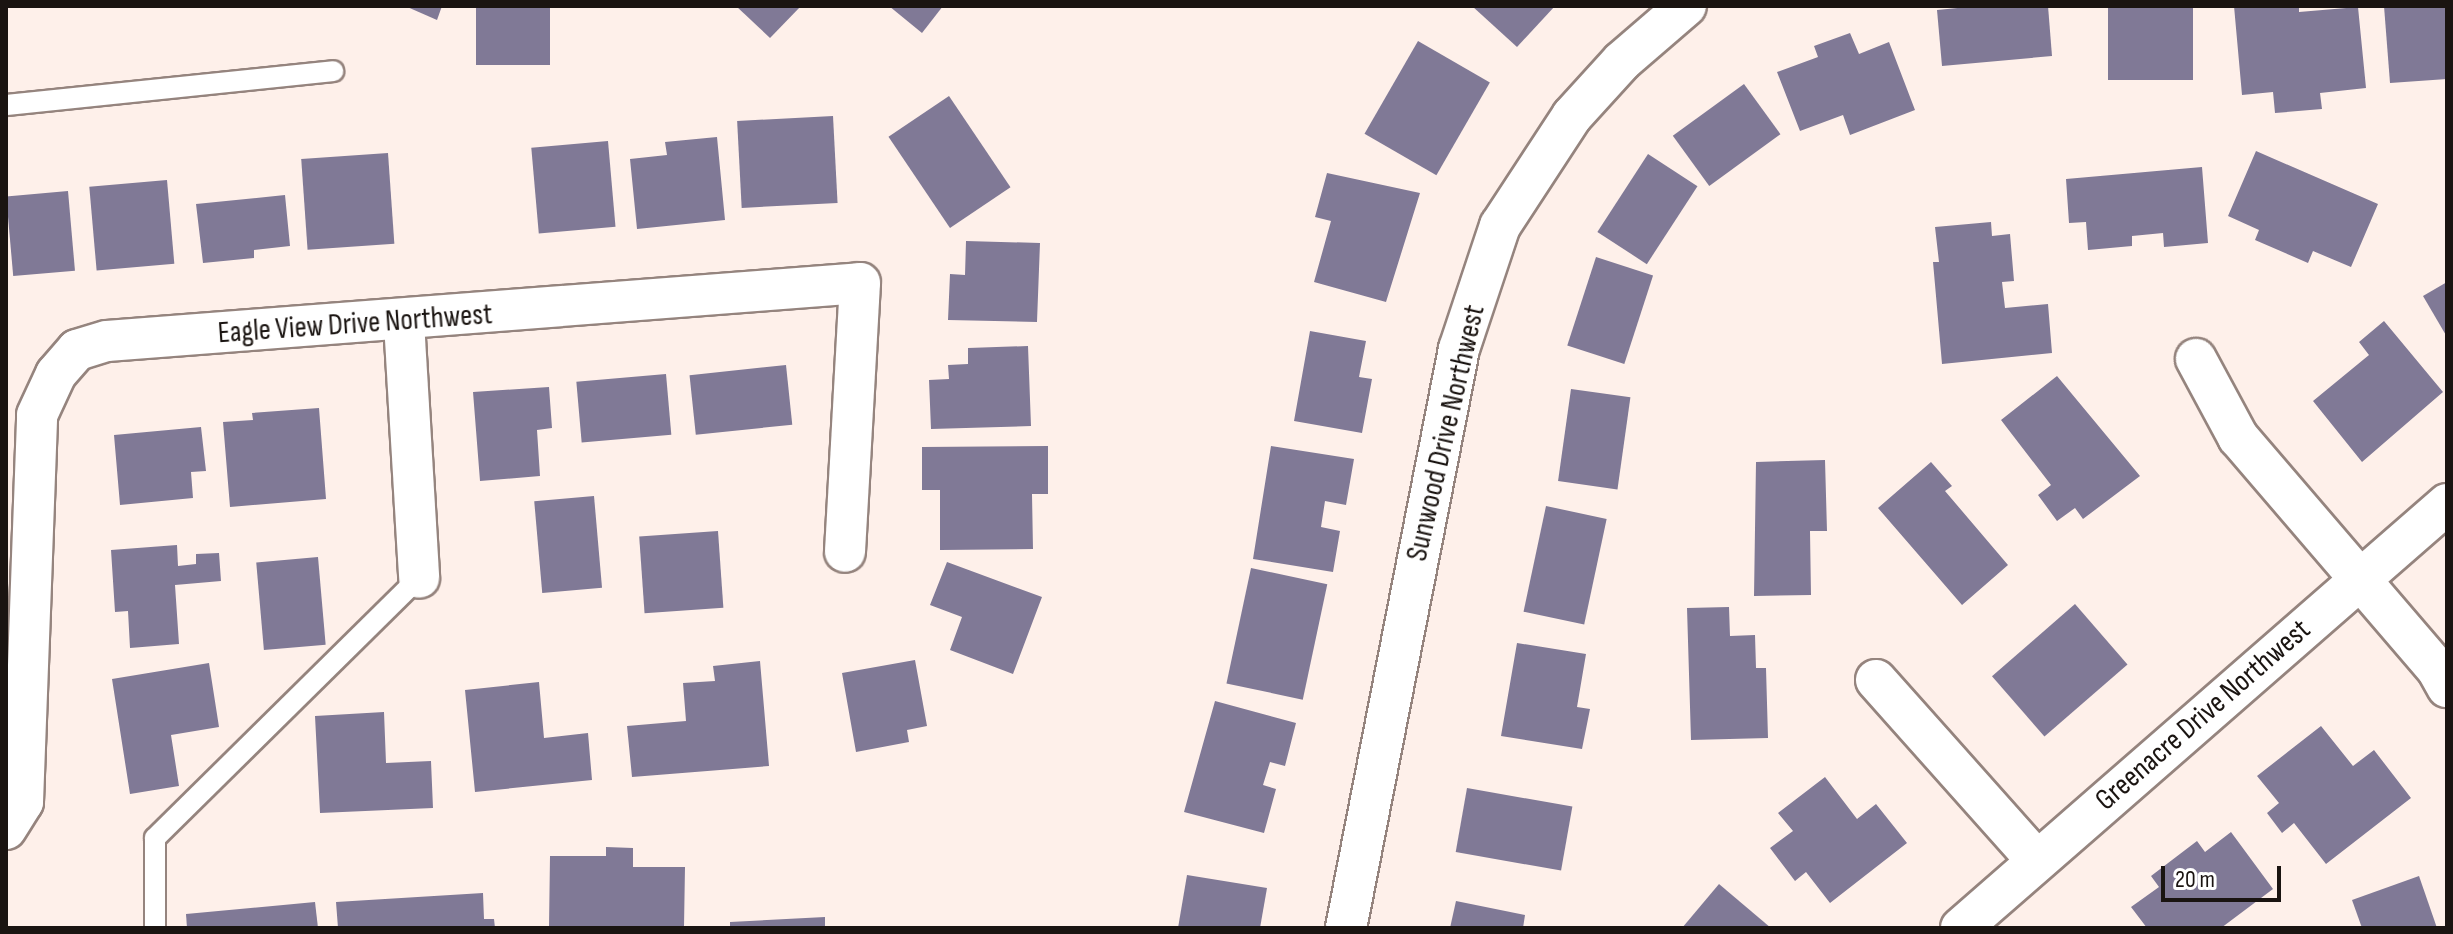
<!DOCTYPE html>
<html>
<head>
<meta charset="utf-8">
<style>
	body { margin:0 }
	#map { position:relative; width:2453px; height:934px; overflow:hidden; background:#fef0ea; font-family:"Sofia Sans Condensed",sans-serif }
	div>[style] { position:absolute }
	.building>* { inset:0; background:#807996; transform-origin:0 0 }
	.roads { filter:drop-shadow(2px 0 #95847e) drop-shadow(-2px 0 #95847e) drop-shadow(0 2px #95847e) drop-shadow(0 -2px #95847e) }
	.lane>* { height:20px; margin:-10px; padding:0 10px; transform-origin:10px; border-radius:10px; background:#fff }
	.street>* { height:40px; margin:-20px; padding:0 20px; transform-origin:20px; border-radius:20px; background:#fff }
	span { translate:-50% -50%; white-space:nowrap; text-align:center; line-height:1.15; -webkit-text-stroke:7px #fff; paint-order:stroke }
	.street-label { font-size:30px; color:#1a1411 }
	.frame { position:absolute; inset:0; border:8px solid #1a1411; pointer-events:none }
	.scale { position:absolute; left:2161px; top:866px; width:120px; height:36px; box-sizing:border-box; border:4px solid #1a1411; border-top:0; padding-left:10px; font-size:24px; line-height:28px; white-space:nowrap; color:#1a1411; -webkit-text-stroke:6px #fff; paint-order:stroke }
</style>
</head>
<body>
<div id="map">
	<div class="building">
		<div style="clip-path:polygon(405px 6px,442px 6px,437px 20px)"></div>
		<div style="left:476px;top:6px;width:74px;height:59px"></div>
		<div style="clip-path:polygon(736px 6px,801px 6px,770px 38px)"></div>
		<div style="clip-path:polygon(889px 6px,943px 6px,922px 33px)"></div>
		<div style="clip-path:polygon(1472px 6px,1555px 6px,1517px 47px)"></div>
		<div style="clip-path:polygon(1978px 6px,2048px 6px,2052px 56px,1942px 66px,1937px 10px)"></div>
		<div style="left:2108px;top:6px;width:85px;height:74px"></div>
		<div style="clip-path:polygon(2234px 6px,2299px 6px,2299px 12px,2358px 7px,2366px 88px,2320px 93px,2322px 109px,2275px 113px,2273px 92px,2242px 95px)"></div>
		<div style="clip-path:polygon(2384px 6px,2447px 6px,2447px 79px,2390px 83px)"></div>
		<div style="clip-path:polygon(1850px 33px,1859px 54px,1889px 42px,1915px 110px,1850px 135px,1843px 115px,1800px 131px,1777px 72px,1818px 57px,1814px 46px)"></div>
		<div style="left:1418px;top:41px;width:83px;height:107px;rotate:30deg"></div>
		<div style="left:1744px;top:84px;width:62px;height:88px;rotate:54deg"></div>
		<div style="left:949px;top:96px;width:110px;height:73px;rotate:56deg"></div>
		<div style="left:833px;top:116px;width:87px;height:96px;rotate:87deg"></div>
		<div style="clip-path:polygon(717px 137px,725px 220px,637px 229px,630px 159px,667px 155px,665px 142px)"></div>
		<div style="left:608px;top:141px;width:86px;height:77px;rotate:85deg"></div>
		<div style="clip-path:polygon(2256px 151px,2378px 204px,2351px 267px,2313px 251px,2308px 263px,2255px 240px,2259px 230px,2228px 216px)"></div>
		<div style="left:388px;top:153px;width:91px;height:87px;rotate:86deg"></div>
		<div style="left:1648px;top:154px;width:59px;height:93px;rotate:33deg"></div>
		<div style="clip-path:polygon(2202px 167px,2208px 243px,2164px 247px,2163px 233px,2132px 236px,2132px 246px,2088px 250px,2086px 222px,2069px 223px,2066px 179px)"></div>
		<div style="clip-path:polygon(1327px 173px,1420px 193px,1386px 302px,1314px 282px,1331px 221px,1315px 217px)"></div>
		<div style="left:167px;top:180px;width:84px;height:78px;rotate:85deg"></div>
		<div style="left:68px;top:191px;width:80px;height:62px;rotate:85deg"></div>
		<div style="clip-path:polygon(285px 195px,290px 246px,254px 250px,254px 258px,203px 263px,196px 204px)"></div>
		<div style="clip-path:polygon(1991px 222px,1992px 236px,2010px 234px,2014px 281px,2002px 282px,2005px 308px,2048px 304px,2052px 353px,1942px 364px,1933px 262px,1939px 262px,1935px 227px)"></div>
		<div style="clip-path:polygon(966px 241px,1040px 243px,1037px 322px,948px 320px,950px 274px,965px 275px)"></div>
		<div style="left:1596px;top:257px;width:60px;height:93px;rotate:18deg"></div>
		<div style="clip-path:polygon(2447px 282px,2447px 337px,2423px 296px)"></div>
		<div style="clip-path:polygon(2384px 321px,2443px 392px,2362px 462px,2313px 401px,2369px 355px,2359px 342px)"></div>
		<div style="clip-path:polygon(1310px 331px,1366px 341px,1359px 377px,1372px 379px,1362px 433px,1294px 421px)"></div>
		<div style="clip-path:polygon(1028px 346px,1031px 426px,931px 429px,929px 380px,949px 379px,948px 365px,968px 364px,968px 348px)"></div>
		<div style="left:786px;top:365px;width:60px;height:97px;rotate:84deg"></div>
		<div style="left:666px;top:374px;width:61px;height:90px;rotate:85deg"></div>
		<div style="clip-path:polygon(2057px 376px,2140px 476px,2083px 519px,2075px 508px,2057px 521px,2038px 495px,2051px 485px,2001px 420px)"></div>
		<div style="clip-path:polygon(549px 387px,552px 428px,537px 430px,540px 476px,480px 481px,473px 392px)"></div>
		<div style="left:1571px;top:389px;width:60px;height:93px;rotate:8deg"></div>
		<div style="clip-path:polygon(319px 408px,326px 499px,230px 507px,223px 422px,253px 420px,252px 413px)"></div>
		<div style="clip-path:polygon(201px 427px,206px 471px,191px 472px,193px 498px,120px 505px,114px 435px)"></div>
		<div style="clip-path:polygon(1048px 446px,1048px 494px,1032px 494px,1033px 549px,940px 550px,940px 490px,922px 490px,922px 447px)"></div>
		<div style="clip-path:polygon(1271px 446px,1354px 459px,1346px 505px,1325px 501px,1321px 527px,1340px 531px,1333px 572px,1253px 559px)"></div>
		<div style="clip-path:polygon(1825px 460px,1827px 531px,1810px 531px,1811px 595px,1754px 596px,1756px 462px)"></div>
		<div style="clip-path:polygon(1931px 462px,1952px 486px,1945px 491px,2008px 565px,1962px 605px,1878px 508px)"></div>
		<div style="left:594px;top:496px;width:92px;height:60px;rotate:85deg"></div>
		<div style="left:1546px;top:506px;width:62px;height:108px;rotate:12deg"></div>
		<div style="left:718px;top:531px;width:77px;height:79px;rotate:86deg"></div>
		<div style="clip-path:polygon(177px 545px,178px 566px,196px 564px,196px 554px,219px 553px,221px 581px,175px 585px,179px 644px,130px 648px,128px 611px,115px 612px,111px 550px)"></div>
		<div style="left:318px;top:557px;width:88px;height:62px;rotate:85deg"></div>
		<div style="clip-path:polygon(947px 562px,1042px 597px,1013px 674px,950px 650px,962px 617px,930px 605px)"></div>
		<div style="left:1251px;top:568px;width:78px;height:118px;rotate:12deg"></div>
		<div style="left:2075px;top:604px;width:80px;height:110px;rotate:49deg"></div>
		<div style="clip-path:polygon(1729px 607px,1730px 636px,1755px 635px,1756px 668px,1766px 668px,1768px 738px,1691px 740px,1687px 608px)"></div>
		<div style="clip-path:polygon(1517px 643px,1586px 654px,1577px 707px,1590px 709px,1582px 749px,1501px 736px)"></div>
		<div style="clip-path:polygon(915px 660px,927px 726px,907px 730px,909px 742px,856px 752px,842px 673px)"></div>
		<div style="clip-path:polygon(760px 661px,769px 766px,632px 777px,627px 726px,686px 721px,683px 683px,715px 681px,713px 666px)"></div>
		<div style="clip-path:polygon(209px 663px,219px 727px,171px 735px,179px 786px,130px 794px,112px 679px)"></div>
		<div style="clip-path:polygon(539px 682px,544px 738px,588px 733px,592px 780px,475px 792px,465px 690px)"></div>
		<div style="clip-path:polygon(1215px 701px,1296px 723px,1285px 766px,1270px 762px,1263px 785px,1276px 789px,1264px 833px,1184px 812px)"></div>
		<div style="clip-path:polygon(384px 712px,386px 763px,431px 761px,433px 808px,320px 813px,315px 716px)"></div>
		<div style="clip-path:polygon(2321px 726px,2353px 766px,2374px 750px,2411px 798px,2326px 864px,2294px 823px,2282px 833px,2267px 813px,2279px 803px,2257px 776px)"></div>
		<div style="clip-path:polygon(1825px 777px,1857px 819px,1876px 804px,1907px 843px,1830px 903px,1806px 872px,1795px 881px,1770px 848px,1793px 831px,1778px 813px)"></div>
		<div style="left:1467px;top:788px;width:107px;height:65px;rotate:10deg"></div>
		<div style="clip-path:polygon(2231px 832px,2273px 889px,2221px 928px,2147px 928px,2131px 907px,2159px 887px,2151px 876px,2197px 841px,2205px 852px)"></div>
		<div style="clip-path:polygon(606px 847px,633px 848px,633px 867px,685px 867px,684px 927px,549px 927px,550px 856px,606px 856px)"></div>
		<div style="clip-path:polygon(1187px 875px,1267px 888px,1260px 928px,1178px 928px)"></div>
		<div style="clip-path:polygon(2419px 876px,2437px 928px,2362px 928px,2352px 900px)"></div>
		<div style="clip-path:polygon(1719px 884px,1771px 928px,1682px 928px)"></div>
		<div style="clip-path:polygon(483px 893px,484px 919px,494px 919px,495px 928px,338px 928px,336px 902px)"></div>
		<div style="clip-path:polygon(1456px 901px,1525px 915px,1523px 928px,1450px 928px)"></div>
		<div style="clip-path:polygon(315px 902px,318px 928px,187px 928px,186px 914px)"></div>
		<div style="clip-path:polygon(825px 917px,825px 928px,730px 928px,730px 922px)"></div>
	</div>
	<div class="roads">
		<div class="lane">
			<div style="left:6px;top:105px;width:329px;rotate:-5.9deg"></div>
			<div style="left:155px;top:928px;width:90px;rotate:-90deg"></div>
			<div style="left:155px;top:838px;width:371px;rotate:-44.6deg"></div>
		</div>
		<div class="street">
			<div style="left:404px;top:322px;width:256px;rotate:86.6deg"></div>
			<div style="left:2196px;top:359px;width:89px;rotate:61.7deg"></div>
			<div style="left:2238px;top:437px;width:306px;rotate:49.4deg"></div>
			<div style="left:2437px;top:669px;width:21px;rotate:61deg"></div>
			<div style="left:1876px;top:680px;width:242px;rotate:48.3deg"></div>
			<div style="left:6px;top:829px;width:32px;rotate:-58deg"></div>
			<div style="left:23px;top:802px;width:387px;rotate:-87.9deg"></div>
			<div style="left:37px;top:415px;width:45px;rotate:-65.1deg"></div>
			<div style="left:56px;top:374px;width:32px;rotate:-49deg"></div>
			<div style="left:77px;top:350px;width:31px;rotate:-17deg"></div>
			<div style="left:107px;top:341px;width:755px;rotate:-4.4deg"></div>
			<div style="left:860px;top:283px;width:269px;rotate:93.2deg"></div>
			<div style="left:1346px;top:928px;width:590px;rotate:-78.96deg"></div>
			<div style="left:1459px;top:349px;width:130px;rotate:-71.6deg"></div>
			<div style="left:1500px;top:226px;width:131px;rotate:-56.8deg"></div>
			<div style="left:1572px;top:116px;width:74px;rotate:-47.7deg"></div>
			<div style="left:1622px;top:61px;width:84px;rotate:-40.7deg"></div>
			<div style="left:1961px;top:928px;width:645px;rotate:-41.1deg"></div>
		</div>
	</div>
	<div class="street-label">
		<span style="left:355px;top:324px;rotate:-4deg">Eagle View Drive Northwest</span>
		<span style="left:1446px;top:433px;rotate:-77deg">Sunwood Drive Northwest</span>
		<span style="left:2203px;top:715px;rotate:-41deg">Greenacre Drive Northwest</span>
	</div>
	<div class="frame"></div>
	<div class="scale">20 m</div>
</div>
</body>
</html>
